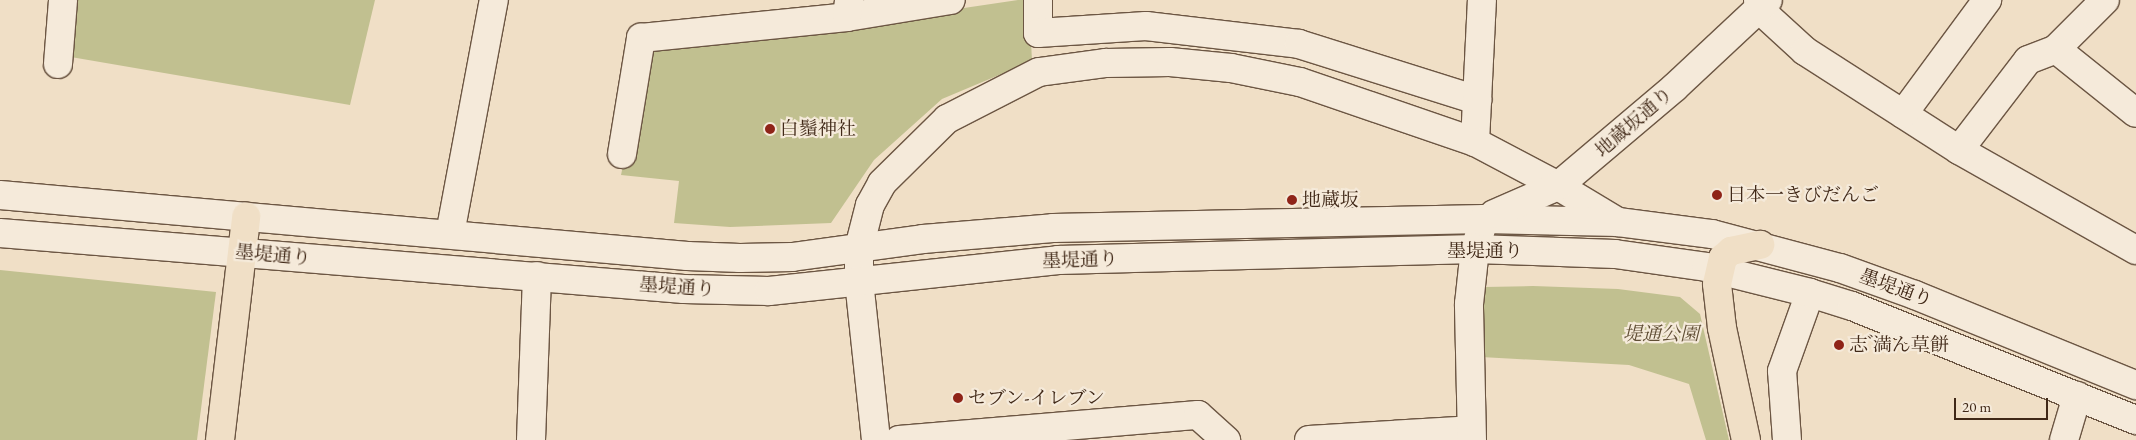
<!DOCTYPE html>
<html>
<head>
<meta charset="utf-8">
<style>
	body { margin:0 }
	#map { position:relative; width:2136px; height:440px; overflow:hidden; background:#f0dfc6; font-family:"EB Garamond","Noto Serif JP",serif }
	div>[style] { position:absolute }
	.green>* { inset:0; background:#c1c090 }
	.roads { filter:drop-shadow(1px 0 #6c5643) drop-shadow(-1px 0 #6c5643) drop-shadow(0 1px #6c5643) drop-shadow(0 -1px #6c5643) }
	.street>* { height:28px; margin:-14px; padding:0 14px; transform-origin:14px; border-radius:14px; background:#f5eada }
	.secondary>* { height:28px; margin:-14px; padding:0 14px; transform-origin:14px; border-radius:14px; background:#f5eada }
	.highway>* { height:28px; margin:-14px; padding:0 14px; transform-origin:14px; border-radius:14px; background:#f0dfc6 }
	.dots>* { width:14px; height:14px; translate:-50% -50%; box-sizing:border-box; border:2px solid #f5eada; border-radius:50% }
	span { translate:-50% -50%; white-space:nowrap; text-align:center; line-height:1.15; -webkit-text-stroke:4.5px #f5eada; paint-order:stroke }
	.street-label { font-size:19px; color:#402817 }
	.poi-label { font-size:19px; color:#402817 }
	.left { translate:0 -50%; text-align:left }
	.park-label { font-size:19px; color:#604e35; font-style:italic }
	.scale { position:absolute; left:1954px; top:398px; width:94px; height:22px; box-sizing:border-box; border:2px solid #402817; border-top:0; padding-left:6px; font-size:15px; line-height:18px; white-space:nowrap; color:#402817; -webkit-text-stroke:4px #f5eada; paint-order:stroke }
</style>
</head>
<body>
<div id="map">
	<div class="green">
		<div style="clip-path:polygon(70px 0,375px 0,350px 105px,65px 56px)"></div>
		<div style="clip-path:polygon(1018px 0,1029px 0,1032px 61px,942px 99px,874px 160px,831px 223px,730px 227px,674px 223px,679px 181px,621px 175px,646px 55px,653px 46px,856px 24px)"></div>
		<div style="clip-path:polygon(0 270px,216px 292px,197px 440px,0 440px)"></div>
		<div style="clip-path:polygon(1533px 286px,1618px 289px,1680px 297px,1700px 314px,1729px 440px,1706px 440px,1689px 384px,1629px 365px,1481px 357px,1485px 287px)"></div>
	</div>
	<div class="roads">
		<div class="street">
			<div style="left:1038px;top:0;width:33px;rotate:90deg"></div>
			<div style="left:1038px;top:33px;width:108px;rotate:-3.7deg"></div>
			<div style="left:1146px;top:26px;width:154px;rotate:6.7deg"></div>
			<div style="left:1299px;top:44px;width:187px;rotate:17.5deg"></div>
			<div style="left:1758px;top:0;width:9px;rotate:84deg"></div>
			<div style="left:1759px;top:9px;width:62px;rotate:42.4deg"></div>
			<div style="left:1805px;top:51px;width:183px;rotate:32.7deg"></div>
			<div style="left:1959px;top:150px;width:203px;rotate:29.5deg"></div>
			<div style="left:847px;top:17px;width:105px;rotate:-9.3deg"></div>
			<div style="left:2056px;top:49px;width:69px;rotate:-45deg"></div>
			<div style="left:58px;top:64px;width:64px;rotate:-85.5deg"></div>
			<div style="left:1903px;top:114px;width:142px;rotate:-53.6deg"></div>
			<div style="left:1475px;top:142px;width:142px;rotate:-87.2deg"></div>
			<div style="left:1959px;top:150px;width:113px;rotate:-52.5deg"></div>
			<div style="left:2028px;top:60px;width:30px;rotate:-21deg"></div>
			<div style="left:2056px;top:49px;width:102px;rotate:38.7deg"></div>
			<div style="left:622px;top:154px;width:118px;rotate:-80.7deg"></div>
			<div style="left:641px;top:38px;width:207px;rotate:-5.8deg"></div>
			<div style="left:847px;top:17px;width:17px;rotate:-83deg"></div>
			<div style="left:450px;top:234px;width:238px;rotate:-79.4deg"></div>
			<div style="left:531px;top:440px;width:164px;rotate:-87.9deg"></div>
			<div style="left:876px;top:440px;width:159px;rotate:-96.1deg"></div>
			<div style="left:859px;top:282px;width:34px;rotate:-90deg"></div>
			<div style="left:859px;top:248px;width:44px;rotate:-75.7deg"></div>
			<div style="left:870px;top:205px;width:25px;rotate:-61deg"></div>
			<div style="left:882px;top:183px;width:91px;rotate:-44.6deg"></div>
			<div style="left:947px;top:119px;width:103px;rotate:-27.1deg"></div>
			<div style="left:1039px;top:72px;width:68px;rotate:-7.7deg"></div>
			<div style="left:1106px;top:63px;width:64px;rotate:-0.9deg"></div>
			<div style="left:1170px;top:62px;width:61px;rotate:5.6deg"></div>
			<div style="left:1231px;top:68px;width:70px;rotate:11.5deg"></div>
			<div style="left:1300px;top:82px;width:185px;rotate:18.9deg"></div>
			<div style="left:1475px;top:142px;width:94px;rotate:27.9deg"></div>
			<div style="left:1558px;top:186px;width:70px;rotate:31deg"></div>
			<div style="left:899px;top:440px;width:300px;rotate:-4.8deg"></div>
			<div style="left:1198px;top:415px;width:38px;rotate:42deg"></div>
			<div style="left:1309px;top:440px;width:162px;rotate:-3.5deg"></div>
			<div style="left:1472px;top:440px;width:136px;rotate:-91.3deg"></div>
			<div style="left:1469px;top:304px;width:55px;rotate:-83.8deg"></div>
			<div style="left:1475px;top:249px;width:31px;rotate:-73deg"></div>
			<div style="left:1787px;top:440px;width:69px;rotate:-94.1deg"></div>
			<div style="left:1782px;top:371px;width:83px;rotate:-70.3deg"></div>
			<div style="left:2064px;top:440px;width:46px;rotate:-73.5deg"></div>
		</div>
		<div class="secondary">
			<div style="left:0;top:195px;width:690px;rotate:5.07deg"></div>
			<div style="left:687px;top:256px;width:53px;rotate:2.2deg"></div>
			<div style="left:740px;top:258px;width:52px;rotate:-1.1deg"></div>
			<div style="left:792px;top:257px;width:132px;rotate:-7.8deg"></div>
			<div style="left:923px;top:239px;width:130px;rotate:-4.8deg"></div>
			<div style="left:1053px;top:228px;width:431px;rotate:-1.2deg"></div>
			<div style="left:1484px;top:219px;width:134px;rotate:1.3deg"></div>
			<div style="left:1618px;top:222px;width:95px;rotate:7.3deg"></div>
			<div style="left:1712px;top:234px;width:132px;rotate:14.9deg"></div>
			<div style="left:1840px;top:268px;width:80px;rotate:19.8deg"></div>
			<div style="left:1915px;top:295px;width:239px;rotate:22.2deg"></div>
			<div style="left:1494px;top:214px;width:70px;rotate:-23.6deg"></div>
			<div style="left:1558px;top:186px;width:153px;rotate:-40.2deg"></div>
			<div style="left:1675px;top:87px;width:127px;rotate:-43.1deg"></div>
			<div style="left:0;top:233px;width:686px;rotate:4.68deg"></div>
			<div style="left:684px;top:289px;width:85px;rotate:1.3deg"></div>
			<div style="left:769px;top:291px;width:291px;rotate:-6.1deg"></div>
			<div style="left:1058px;top:260px;width:417px;rotate:-1.5deg"></div>
			<div style="left:1475px;top:249px;width:140px;rotate:2deg"></div>
			<div style="left:1615px;top:254px;width:92px;rotate:8.1deg"></div>
			<div style="left:1706px;top:267px;width:107px;rotate:14deg"></div>
			<div style="left:1810px;top:293px;width:44px;rotate:17.2deg"></div>
			<div style="left:1852px;top:306px;width:306px;rotate:21.9deg"></div>
		</div>
		<div class="highway">
			<div style="left:220px;top:440px;width:225px;rotate:-83.3deg"></div>
			<div style="left:1746px;top:440px;width:115px;rotate:-102.1deg"></div>
			<div style="left:1722px;top:328px;width:44px;rotate:-96.5deg"></div>
			<div style="left:1717px;top:284px;width:27px;rotate:-77deg"></div>
			<div style="left:1723px;top:258px;width:11px;rotate:-41deg"></div>
			<div style="left:1731px;top:251px;width:30px;rotate:-12deg"></div>
		</div>
	</div>
	<div class="dots">
		<div style="left:770px;top:129px;background:#8f2418"></div>
		<div style="left:1717px;top:195px;background:#8f2418"></div>
		<div style="left:1292px;top:200px;background:#8f2418"></div>
		<div style="left:1839px;top:345px;background:#8f2418"></div>
		<div style="left:958px;top:398px;background:#8f2418"></div>
	</div>
	<div class="street-label">
		<span style="left:1634px;top:122px;rotate:-41deg">地蔵坂通り</span>
		<span style="left:1485px;top:251px">墨堤通り</span>
		<span style="left:273px;top:255px;rotate:5deg">墨堤通り</span>
		<span style="left:1080px;top:260px;rotate:-2deg">墨堤通り</span>
		<span style="left:677px;top:287px;rotate:4deg">墨堤通り</span>
		<span style="left:1896px;top:288px;rotate:20deg">墨堤通り</span>
	</div>
	<div class="poi-label">
		<span class="left" style="left:780px;top:129px">白鬚神社</span>
		<span class="left" style="left:1727px;top:195px">日本一きびだんご</span>
		<span class="left" style="left:1302px;top:200px">地蔵坂</span>
		<span class="left" style="left:1849px;top:345px">志 ゙満ん草餅</span>
		<span class="left" style="left:968px;top:398px">セブン-イレブン</span>
	</div>
	<div class="park-label">
		<span style="left:1661px;top:334px">堤通公園</span>
	</div>
	<div class="scale">20 m</div>
</div>
</body>
</html>
